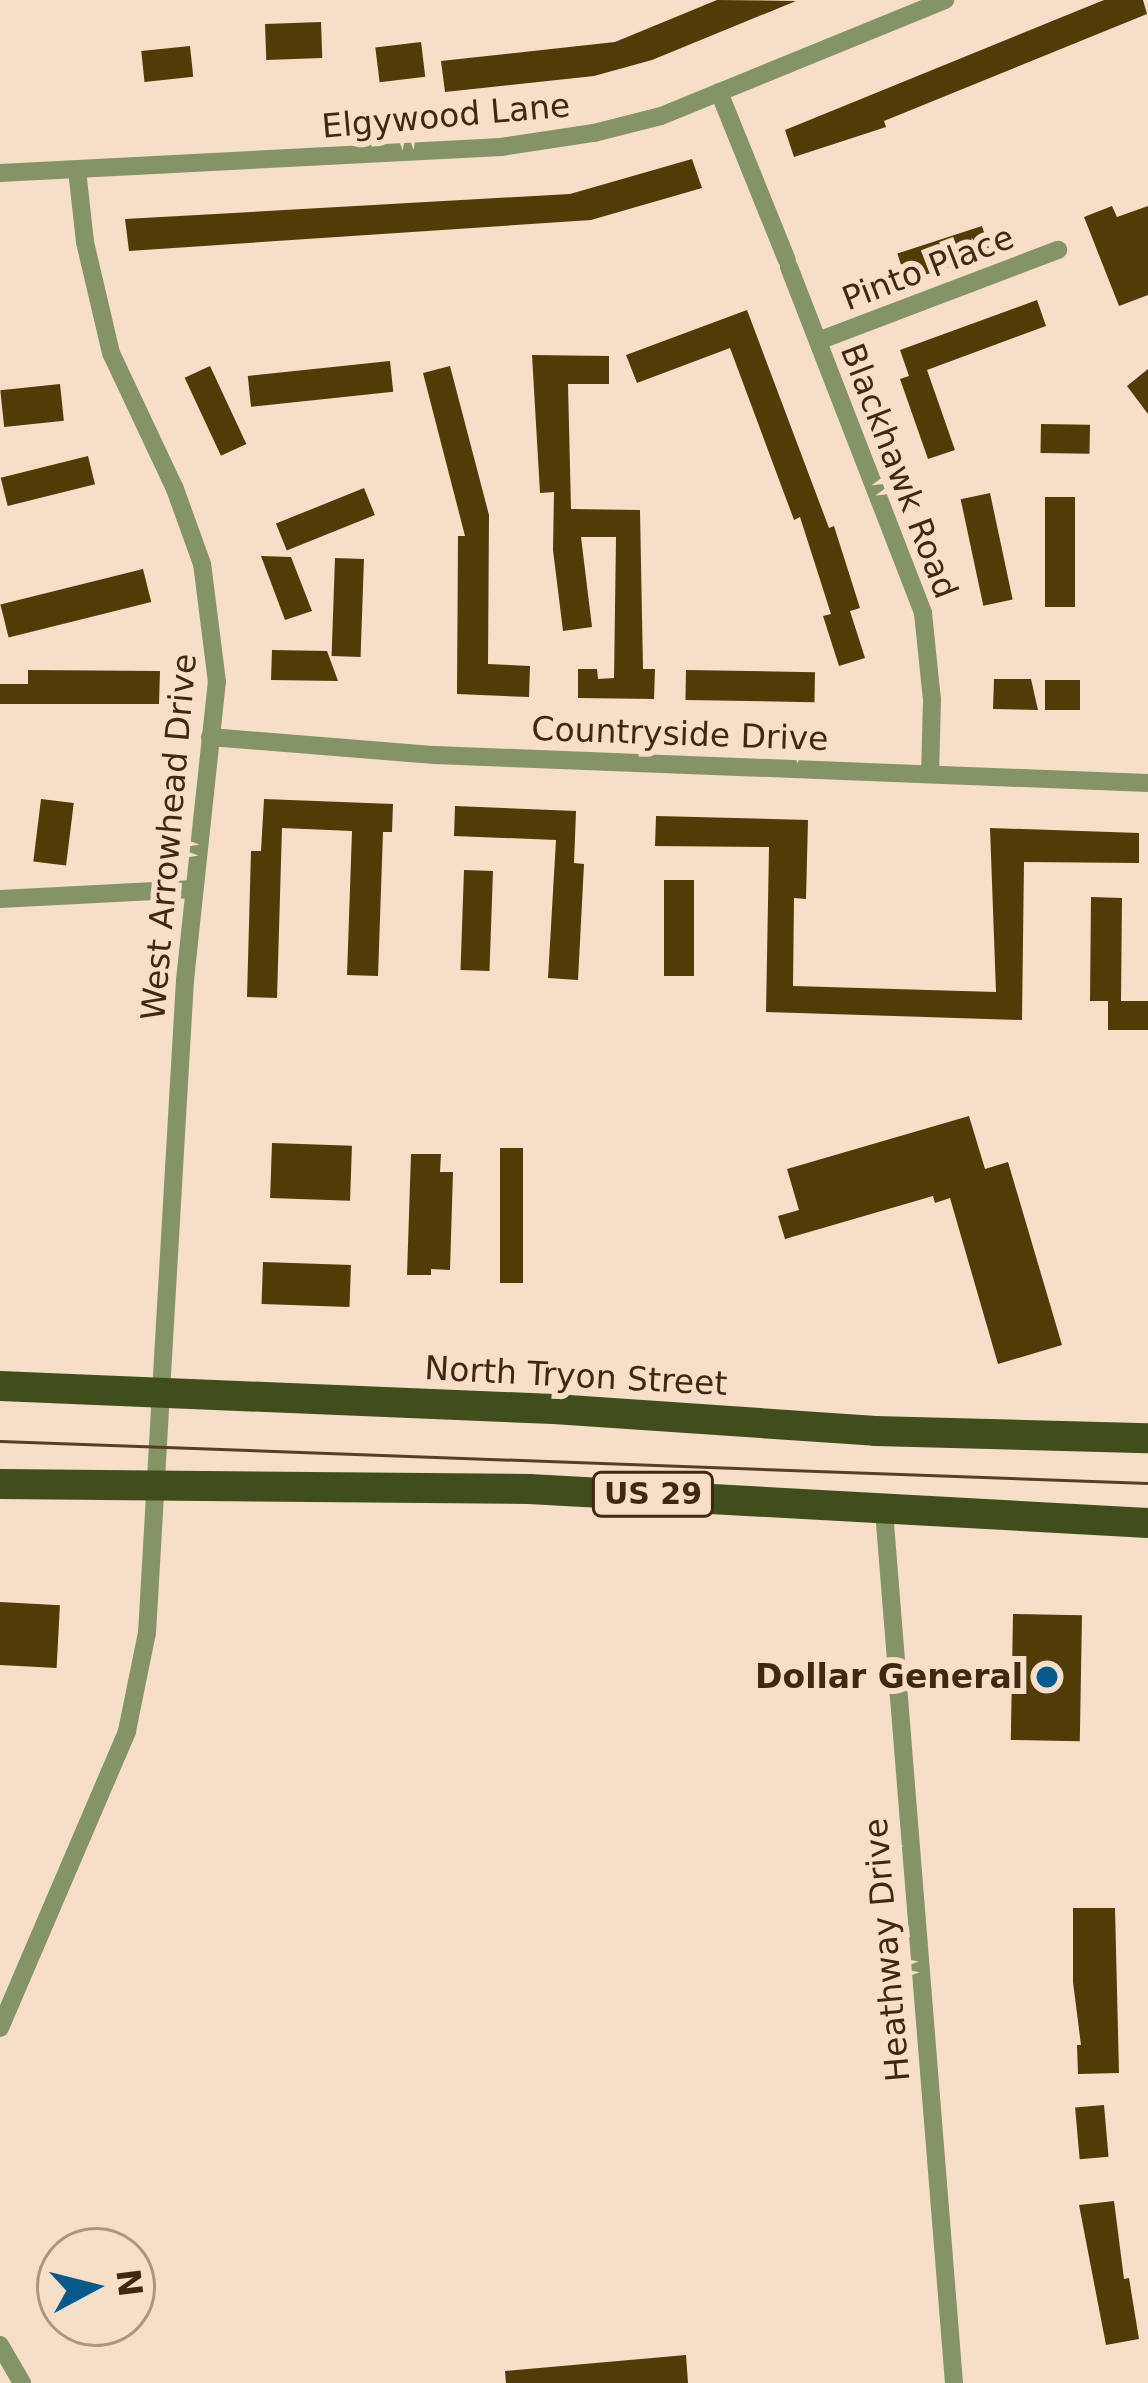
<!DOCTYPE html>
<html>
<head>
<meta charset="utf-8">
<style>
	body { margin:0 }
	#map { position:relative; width:1148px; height:2383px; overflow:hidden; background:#f7dec9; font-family:"DejaVu Sans",sans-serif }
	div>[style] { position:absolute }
	.building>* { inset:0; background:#513b07; transform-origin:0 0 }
	.street>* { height:18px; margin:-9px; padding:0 9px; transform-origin:9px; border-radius:9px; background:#859466 }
	.primary>* { height:30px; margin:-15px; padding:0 15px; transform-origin:15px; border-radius:15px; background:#404e1b }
	.tram>* { height:3px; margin:-1.5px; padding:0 1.5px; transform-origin:1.5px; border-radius:1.5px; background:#553d27 }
	.dots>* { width:33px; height:33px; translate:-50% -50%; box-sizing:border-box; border:6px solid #f7dec9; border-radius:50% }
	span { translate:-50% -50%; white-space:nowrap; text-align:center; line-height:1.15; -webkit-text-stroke:12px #f7dec9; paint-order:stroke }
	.shield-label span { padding:3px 9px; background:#f7dec9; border:3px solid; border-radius:9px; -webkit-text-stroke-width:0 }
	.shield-label { font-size:30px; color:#3f2812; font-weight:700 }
	.street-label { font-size:33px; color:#3f2812 }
	.poi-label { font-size:33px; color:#3f2812; font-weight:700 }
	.right { translate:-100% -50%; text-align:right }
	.north { position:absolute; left:36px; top:2227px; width:120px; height:120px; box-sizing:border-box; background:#f7dec9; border:3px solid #ad9580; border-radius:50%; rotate:83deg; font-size:33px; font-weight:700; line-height:48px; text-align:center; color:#3f2812 }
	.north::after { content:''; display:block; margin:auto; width:42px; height:54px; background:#025b8c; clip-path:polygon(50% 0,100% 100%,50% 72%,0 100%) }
</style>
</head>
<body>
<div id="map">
	<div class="building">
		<div style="clip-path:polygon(717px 0,796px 1px,652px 60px,594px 76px,445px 92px,441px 61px,615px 42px)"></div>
		<div style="clip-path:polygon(1104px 0,1143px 0,1147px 14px,884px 121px,886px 127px,794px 157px,785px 130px)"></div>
		<div style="left:321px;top:22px;width:36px;height:56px;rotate:88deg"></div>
		<div style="left:421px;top:42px;width:35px;height:46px;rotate:83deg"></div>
		<div style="left:190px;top:46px;width:31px;height:49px;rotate:84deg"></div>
		<div style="clip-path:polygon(692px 159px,702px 188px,591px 220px,129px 251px,125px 219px,570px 194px)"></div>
		<div style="clip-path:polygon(1112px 206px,1117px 217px,1148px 206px,1148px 295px,1119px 306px,1084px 217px)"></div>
		<div style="left:982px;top:226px;width:29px;height:89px;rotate:72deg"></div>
		<div style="clip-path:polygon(1037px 300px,1046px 326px,927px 370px,955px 450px,928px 459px,900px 379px,909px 376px,900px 350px)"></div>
		<div style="clip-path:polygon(747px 310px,829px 528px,834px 526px,860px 608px,850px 611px,865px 658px,839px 666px,823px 616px,831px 614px,800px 517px,794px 520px,730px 348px,637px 383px,626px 355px)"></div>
		<div style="clip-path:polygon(532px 355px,609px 356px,609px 384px,568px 384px,571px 509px,640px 510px,643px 669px,655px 669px,654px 699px,578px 698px,578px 669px,597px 669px,598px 679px,614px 678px,616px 537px,581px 537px,592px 627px,563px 631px,553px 550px,554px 492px,540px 493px)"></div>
		<div style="left:390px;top:361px;width:31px;height:143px;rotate:84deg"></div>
		<div style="left:210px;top:366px;width:86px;height:28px;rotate:65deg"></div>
		<div style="clip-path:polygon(450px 366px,489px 515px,488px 664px,530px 666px,529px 697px,457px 694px,458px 536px,465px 536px,423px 373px)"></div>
		<div style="clip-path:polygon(1148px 369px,1148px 414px,1127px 386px)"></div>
		<div style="left:60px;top:384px;width:37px;height:60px;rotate:84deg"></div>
		<div style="left:1041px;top:424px;width:49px;height:29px;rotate:1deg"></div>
		<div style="left:88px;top:456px;width:29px;height:90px;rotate:76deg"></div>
		<div style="left:364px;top:488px;width:29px;height:95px;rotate:68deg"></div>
		<div style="left:990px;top:493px;width:109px;height:30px;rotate:78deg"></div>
		<div style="left:1045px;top:497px;width:30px;height:110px"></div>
		<div style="clip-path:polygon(261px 556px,291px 557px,312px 611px,285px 620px)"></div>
		<div style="left:335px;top:558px;width:29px;height:98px;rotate:2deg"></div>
		<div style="left:143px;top:569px;width:34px;height:147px;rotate:76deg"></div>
		<div style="clip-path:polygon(272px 650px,327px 651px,338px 681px,271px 680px)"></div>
		<div style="clip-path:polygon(28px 670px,160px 671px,159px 704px,0 704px,0 684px,28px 684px)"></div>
		<div style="left:686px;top:670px;width:129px;height:30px;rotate:1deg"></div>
		<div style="clip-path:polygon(994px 679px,1031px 679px,1038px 710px,993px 709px)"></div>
		<div style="left:1045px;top:680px;width:35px;height:30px"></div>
		<div style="left:41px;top:799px;width:33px;height:63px;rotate:7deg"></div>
		<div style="clip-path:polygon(264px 799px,393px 804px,392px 832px,383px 832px,378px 976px,347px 975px,352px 831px,282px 828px,277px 998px,247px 997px,251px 851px,261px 851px)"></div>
		<div style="clip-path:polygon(455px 806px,576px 811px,574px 863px,584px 864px,578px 980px,548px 978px,556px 840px,454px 836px)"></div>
		<div style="clip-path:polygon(656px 816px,808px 820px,806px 899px,794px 898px,793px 986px,996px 992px,990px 828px,1139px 833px,1139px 863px,1024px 862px,1022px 1020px,766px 1012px,769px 847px,655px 846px)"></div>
		<div style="left:464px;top:870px;width:29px;height:100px;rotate:2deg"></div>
		<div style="left:664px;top:880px;width:30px;height:96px"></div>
		<div style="clip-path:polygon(1091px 897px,1122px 898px,1121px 1001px,1148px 1001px,1148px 1030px,1108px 1030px,1108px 1001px,1090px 1001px)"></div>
		<div style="clip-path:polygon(969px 1116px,985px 1169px,1008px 1162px,1062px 1345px,998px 1364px,950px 1198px,935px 1203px,933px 1196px,785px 1239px,778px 1216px,799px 1210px,787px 1169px)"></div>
		<div style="left:272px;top:1143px;width:80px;height:55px;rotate:2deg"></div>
		<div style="left:500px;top:1148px;width:23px;height:135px"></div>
		<div style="clip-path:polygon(411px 1154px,441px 1154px,440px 1172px,453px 1172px,450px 1270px,431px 1269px,431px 1275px,407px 1275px)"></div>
		<div style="left:263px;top:1262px;width:88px;height:42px;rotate:2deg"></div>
		<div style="left:0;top:1602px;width:60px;height:63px;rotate:3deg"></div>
		<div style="left:1013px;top:1614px;width:69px;height:126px;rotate:1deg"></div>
		<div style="clip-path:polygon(1073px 1908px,1115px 1908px,1119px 2073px,1078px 2074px,1077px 2045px,1081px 2045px,1073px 1982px)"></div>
		<div style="left:1104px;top:2105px;width:52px;height:29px;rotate:85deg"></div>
		<div style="clip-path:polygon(1114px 2201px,1124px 2279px,1129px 2278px,1139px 2339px,1106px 2345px,1079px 2205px)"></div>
		<div style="clip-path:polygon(686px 2355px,688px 2383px,506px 2383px,505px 2371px)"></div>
	</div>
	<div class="street">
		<div style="left:719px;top:92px;width:181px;rotate:68deg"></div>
		<div style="left:0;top:173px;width:502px;rotate:-2.97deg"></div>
		<div style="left:501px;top:147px;width:94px;rotate:-8.6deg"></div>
		<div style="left:594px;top:133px;width:69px;rotate:-14.2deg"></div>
		<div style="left:661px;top:116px;width:307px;rotate:-22.2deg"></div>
		<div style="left:789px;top:267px;width:371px;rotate:68.8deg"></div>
		<div style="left:923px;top:613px;width:87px;rotate:84.1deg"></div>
		<div style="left:932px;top:700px;width:74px;rotate:91.5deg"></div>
		<div style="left:818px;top:341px;width:257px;rotate:-20.8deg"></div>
		<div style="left:210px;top:737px;width:226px;rotate:4.6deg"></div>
		<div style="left:435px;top:755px;width:714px;rotate:2.25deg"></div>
		<div style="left:0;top:899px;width:193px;rotate:-3deg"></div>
		<div style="left:884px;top:1511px;width:875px;rotate:85.41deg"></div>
		<div style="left:0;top:2028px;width:323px;rotate:-66.8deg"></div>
		<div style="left:127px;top:1731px;width:100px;rotate:-78.5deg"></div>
		<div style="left:147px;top:1633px;width:654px;rotate:-86.67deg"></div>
		<div style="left:185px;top:980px;width:300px;rotate:-83.9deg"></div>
		<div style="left:217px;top:682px;width:119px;rotate:-97.2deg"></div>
		<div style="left:202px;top:564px;width:80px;rotate:-109.8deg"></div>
		<div style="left:175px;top:489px;width:150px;rotate:-115.2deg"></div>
		<div style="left:111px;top:353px;width:114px;rotate:-103.2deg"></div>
		<div style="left:85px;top:242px;width:73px;rotate:-96.3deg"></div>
		<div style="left:0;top:2345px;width:44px;rotate:59.9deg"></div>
	</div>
	<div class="primary">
		<div style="left:0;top:1386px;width:554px;rotate:2.38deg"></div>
		<div style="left:554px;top:1409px;width:322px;rotate:3.9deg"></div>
		<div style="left:875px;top:1431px;width:273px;rotate:1.5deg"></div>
		<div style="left:0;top:1484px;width:529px;rotate:0.54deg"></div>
		<div style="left:529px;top:1489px;width:620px;rotate:3.14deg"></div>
	</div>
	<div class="tram">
		<div style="left:0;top:1441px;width:1149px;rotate:2.1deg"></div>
	</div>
	<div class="dots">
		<div style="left:1047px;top:1677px;background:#025b8c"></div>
	</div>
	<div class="shield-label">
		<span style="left:653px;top:1494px">US 29</span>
	</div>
	<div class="street-label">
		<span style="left:446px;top:116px;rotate:-5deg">Elgywood Lane</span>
		<span style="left:928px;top:268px;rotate:-21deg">Pinto Place</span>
		<span style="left:899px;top:471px;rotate:69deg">Blackhawk Road</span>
		<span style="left:680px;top:734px;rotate:2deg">Countryside Drive</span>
		<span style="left:169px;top:837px;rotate:-85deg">West Arrowhead Drive</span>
		<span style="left:576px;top:1376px;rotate:3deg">North Tryon Street</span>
		<span style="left:887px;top:1950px;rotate:-95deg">Heathway Drive</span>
	</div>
	<div class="poi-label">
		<span class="right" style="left:1023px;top:1677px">Dollar General</span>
	</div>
	<div class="north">N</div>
</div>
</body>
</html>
